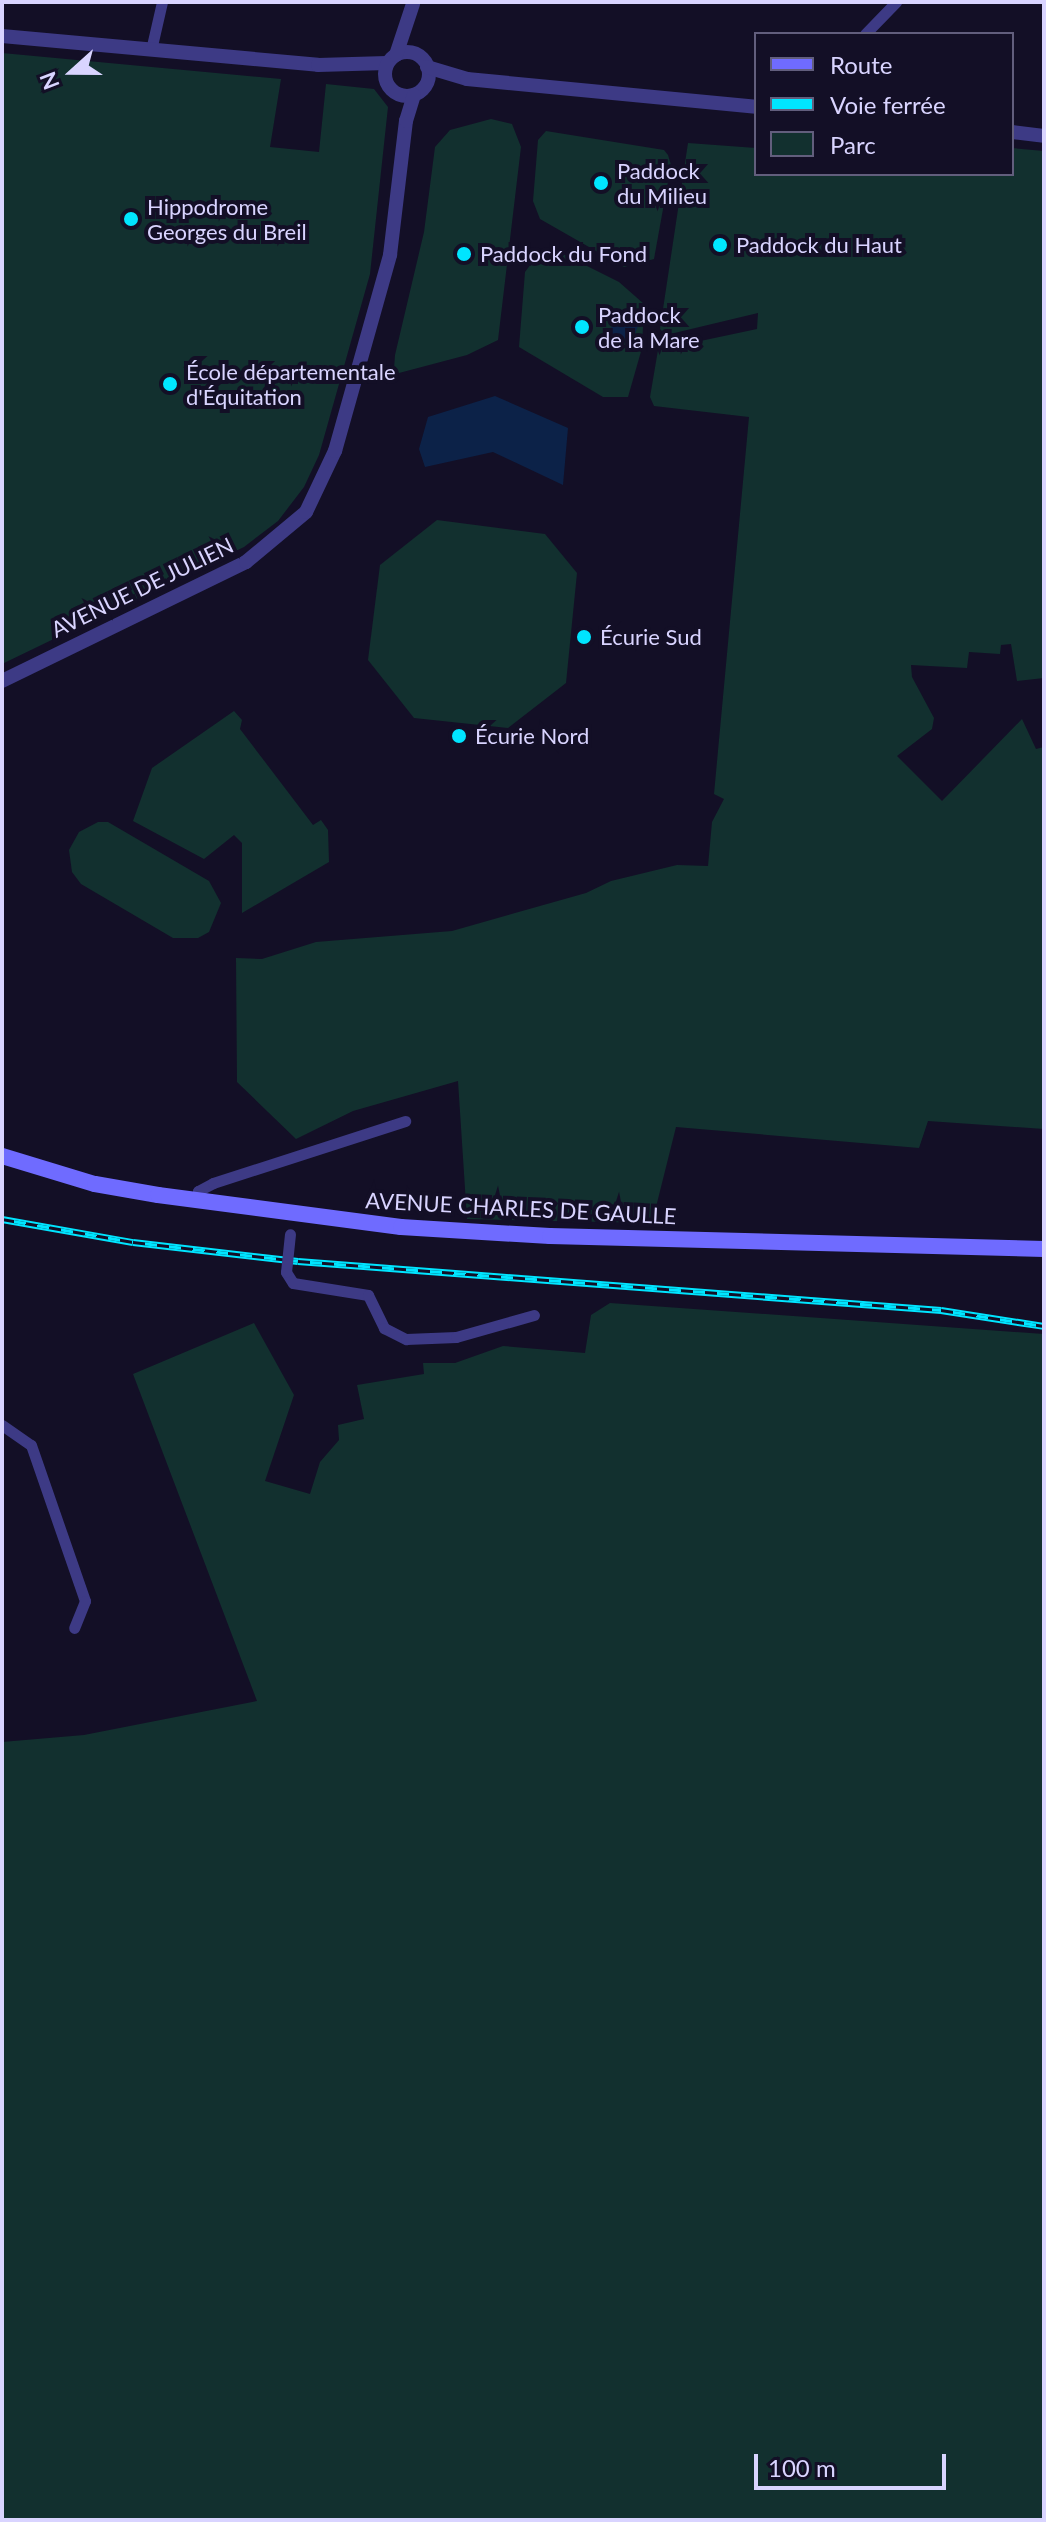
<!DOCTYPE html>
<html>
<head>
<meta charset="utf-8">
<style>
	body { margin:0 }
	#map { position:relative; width:1046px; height:2522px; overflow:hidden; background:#130f26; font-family:Lato,sans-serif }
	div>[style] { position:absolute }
	.green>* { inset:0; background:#12302f }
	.water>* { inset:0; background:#0c2248 }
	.minor>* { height:11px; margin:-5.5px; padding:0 5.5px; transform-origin:5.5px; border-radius:5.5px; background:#3d3a85 }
	.tertiary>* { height:14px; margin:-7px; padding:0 7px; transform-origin:7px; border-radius:7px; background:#3d3a85 }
	.tertiary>.ring { margin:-7px; padding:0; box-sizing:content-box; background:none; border:14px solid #3d3a85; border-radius:50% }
	.secondary>* { height:16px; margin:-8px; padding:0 8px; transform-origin:8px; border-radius:8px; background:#6f6bff }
	.rail>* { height:7px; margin-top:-3.5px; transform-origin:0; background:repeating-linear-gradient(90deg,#130f26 0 12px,#00e5ff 0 24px); box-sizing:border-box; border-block:2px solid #00e5ff }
	.minor-bridge>* { height:11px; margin:-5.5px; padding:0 5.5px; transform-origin:5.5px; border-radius:5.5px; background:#3d3a85 }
	.dots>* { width:22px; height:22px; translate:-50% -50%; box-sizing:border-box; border:4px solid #130f26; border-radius:50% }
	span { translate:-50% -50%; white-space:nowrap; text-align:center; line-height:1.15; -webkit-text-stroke:8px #130f26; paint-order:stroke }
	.poi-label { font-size:22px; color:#d9d4ff }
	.left { translate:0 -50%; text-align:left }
	.street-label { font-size:22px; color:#d9d4ff }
	.frame { position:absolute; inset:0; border:4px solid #d9d4ff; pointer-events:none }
	.legend { position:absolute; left:754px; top:32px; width:260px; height:144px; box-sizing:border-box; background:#130f26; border:2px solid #625e7d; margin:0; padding:10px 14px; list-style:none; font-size:24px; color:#d9d4ff }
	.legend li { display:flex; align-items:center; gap:16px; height:40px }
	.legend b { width:40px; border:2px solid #625e7d }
	.north { position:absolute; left:32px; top:32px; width:80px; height:80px; -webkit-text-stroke:6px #130f26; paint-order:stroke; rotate:249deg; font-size:22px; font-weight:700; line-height:32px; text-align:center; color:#d9d4ff }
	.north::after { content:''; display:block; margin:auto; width:28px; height:36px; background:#d9d4ff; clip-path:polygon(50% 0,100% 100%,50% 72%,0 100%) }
	.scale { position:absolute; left:754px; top:2454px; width:192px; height:36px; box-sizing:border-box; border:4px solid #d9d4ff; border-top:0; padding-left:10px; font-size:24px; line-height:28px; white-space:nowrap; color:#d9d4ff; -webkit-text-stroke:6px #130f26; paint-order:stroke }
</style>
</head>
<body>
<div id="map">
	<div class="green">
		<div style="clip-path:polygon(2px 53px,281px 79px,270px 147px,319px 152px,326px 84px,374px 89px,388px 107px,370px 274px,319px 455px,304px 487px,278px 521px,244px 547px,2px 664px)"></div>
		<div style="clip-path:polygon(491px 119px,512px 124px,521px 147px,498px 340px,467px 355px,399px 373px,394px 369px,395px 355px,424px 232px,435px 147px,450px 130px)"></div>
		<div style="clip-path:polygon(546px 131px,664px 150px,668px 155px,671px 165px,654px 259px,624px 267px,540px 219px,533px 201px,538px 140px)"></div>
		<div style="clip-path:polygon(688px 143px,756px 148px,756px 174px,1012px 174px,1012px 148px,1044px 151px,1044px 678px,1017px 681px,1011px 644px,1001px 645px,1000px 654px,969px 652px,967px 668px,911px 665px,912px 677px,934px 718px,932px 729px,897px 756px,942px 801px,1022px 719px,1036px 749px,1044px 747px,1044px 1129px,928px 1121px,919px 1148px,676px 1127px,652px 1223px,467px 1219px,458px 1081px,353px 1111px,296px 1139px,237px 1082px,236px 958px,262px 959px,316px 942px,452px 931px,586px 893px,611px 881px,677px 865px,708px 866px,712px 822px,724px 799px,714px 794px,749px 417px,654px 406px,650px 397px,658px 350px,757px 329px,758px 313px,666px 335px,660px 329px)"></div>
		<div style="clip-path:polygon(561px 253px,619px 282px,644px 304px,642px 348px,628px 397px,603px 397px,519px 347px,525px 272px,534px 260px)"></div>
		<div style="clip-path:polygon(437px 520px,545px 534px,577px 573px,566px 683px,508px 728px,414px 718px,368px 660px,380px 565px)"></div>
		<div style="clip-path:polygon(234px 711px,242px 720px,240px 729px,313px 825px,321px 820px,328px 830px,329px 862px,242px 913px,242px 843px,234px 835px,204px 859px,133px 821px,152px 768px)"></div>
		<div style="clip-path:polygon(98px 822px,108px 822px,209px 881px,221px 903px,209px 932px,198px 938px,173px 938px,81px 884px,72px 872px,69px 850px,79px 832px)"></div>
		<div style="clip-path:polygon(610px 1303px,1044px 1334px,1044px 2520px,2px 2520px,2px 1742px,84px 1735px,257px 1701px,133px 1374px,254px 1323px,294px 1395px,265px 1481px,310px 1494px,320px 1462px,339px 1440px,338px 1425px,364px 1419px,357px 1385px,424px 1374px,423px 1363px,455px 1363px,503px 1346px,585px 1353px,591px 1315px)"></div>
	</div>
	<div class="water">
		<div style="clip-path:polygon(636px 312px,640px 320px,634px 337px,613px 341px,604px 335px,625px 313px)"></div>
		<div style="clip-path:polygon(495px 396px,568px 428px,563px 485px,493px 452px,425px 467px,419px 449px,428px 417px)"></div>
	</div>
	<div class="minor">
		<div style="left:865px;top:34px;width:45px;rotate:-45.9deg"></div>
		<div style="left:151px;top:50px;width:49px;rotate:-77.1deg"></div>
		<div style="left:197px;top:1201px;width:10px;rotate:-84deg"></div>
		<div style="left:198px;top:1191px;width:17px;rotate:-28deg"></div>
		<div style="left:213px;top:1183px;width:202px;rotate:-17.9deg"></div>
		<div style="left:286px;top:1272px;width:13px;rotate:58deg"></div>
		<div style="left:293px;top:1283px;width:76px;rotate:9.1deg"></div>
		<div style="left:368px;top:1295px;width:37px;rotate:64deg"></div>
		<div style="left:384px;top:1328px;width:25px;rotate:27deg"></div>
		<div style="left:406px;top:1339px;width:50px;rotate:-2.3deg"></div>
		<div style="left:456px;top:1337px;width:81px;rotate:-15.8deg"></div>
		<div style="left:2px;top:1425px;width:35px;rotate:35deg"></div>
		<div style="left:31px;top:1445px;width:165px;rotate:70.9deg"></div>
		<div style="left:85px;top:1601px;width:29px;rotate:112deg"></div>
	</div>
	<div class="tertiary">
		<div style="left:2px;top:36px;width:317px;rotate:5.2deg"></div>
		<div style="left:318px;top:65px;width:69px;rotate:-1.7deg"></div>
		<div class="ring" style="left:385px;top:52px;width:30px;height:30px"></div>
		<div style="left:396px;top:55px;width:54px;rotate:-71.6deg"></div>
		<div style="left:427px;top:67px;width:42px;rotate:16.7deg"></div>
		<div style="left:467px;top:79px;width:290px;rotate:5.5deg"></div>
		<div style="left:1012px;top:132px;width:32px;rotate:7deg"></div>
		<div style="left:2px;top:681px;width:271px;rotate:-26deg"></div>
		<div style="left:246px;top:562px;width:78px;rotate:-39.8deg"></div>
		<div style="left:306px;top:512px;width:68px;rotate:-64.6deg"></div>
		<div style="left:335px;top:451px;width:204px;rotate:-74.3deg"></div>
		<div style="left:390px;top:255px;width:135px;rotate:-83.2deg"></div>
		<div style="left:406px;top:121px;width:27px;rotate:-73deg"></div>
	</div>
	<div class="secondary">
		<div style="left:2px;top:1156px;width:97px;rotate:16.8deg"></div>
		<div style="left:95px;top:1184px;width:64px;rotate:9.9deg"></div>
		<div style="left:158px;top:1195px;width:245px;rotate:7.5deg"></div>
		<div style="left:401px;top:1227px;width:149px;rotate:3.5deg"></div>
		<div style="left:550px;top:1236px;width:494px;rotate:1.5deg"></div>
	</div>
	<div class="rail">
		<div style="left:2px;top:1219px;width:133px;rotate:10deg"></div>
		<div style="left:133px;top:1242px;width:166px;rotate:6.6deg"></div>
		<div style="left:298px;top:1261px;width:645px;rotate:4.36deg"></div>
		<div style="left:941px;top:1310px;width:104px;rotate:8.8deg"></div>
	</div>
	<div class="minor-bridge">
		<div style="left:286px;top:1272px;width:38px;rotate:-84deg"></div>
	</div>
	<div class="dots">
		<div style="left:601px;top:183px;background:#00e5ff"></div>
		<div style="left:131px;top:219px;background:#00e5ff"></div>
		<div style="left:720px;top:245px;background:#00e5ff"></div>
		<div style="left:464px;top:254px;background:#00e5ff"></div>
		<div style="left:582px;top:327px;background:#00e5ff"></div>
		<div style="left:170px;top:384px;background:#00e5ff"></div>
		<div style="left:584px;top:637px;background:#00e5ff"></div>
		<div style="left:459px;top:736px;background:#00e5ff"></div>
	</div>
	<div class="poi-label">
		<span class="left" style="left:617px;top:183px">Paddock<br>du Milieu</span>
		<span class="left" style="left:147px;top:219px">Hippodrome<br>Georges du Breil</span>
		<span class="left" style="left:736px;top:245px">Paddock du Haut</span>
		<span class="left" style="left:480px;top:254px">Paddock du Fond</span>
		<span class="left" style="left:598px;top:327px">Paddock<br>de la Mare</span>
		<span class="left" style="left:186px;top:384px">École départementale<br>d'Équitation</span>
		<span class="left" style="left:600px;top:637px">Écurie Sud</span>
		<span class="left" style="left:475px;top:736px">Écurie Nord</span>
	</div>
	<div class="street-label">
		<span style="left:142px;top:587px;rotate:-26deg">AVENUE DE JULIEN</span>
		<span style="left:521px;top:1208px;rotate:3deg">AVENUE CHARLES DE GAULLE</span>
	</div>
	<div class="frame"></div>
	<ul class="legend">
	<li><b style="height:10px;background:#6f6bff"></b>Route</li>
	<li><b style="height:10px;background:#00e5ff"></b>Voie ferrée</li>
	<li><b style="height:22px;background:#12302f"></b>Parc</li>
	</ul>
	<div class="north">N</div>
	<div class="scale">100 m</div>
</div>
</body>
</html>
